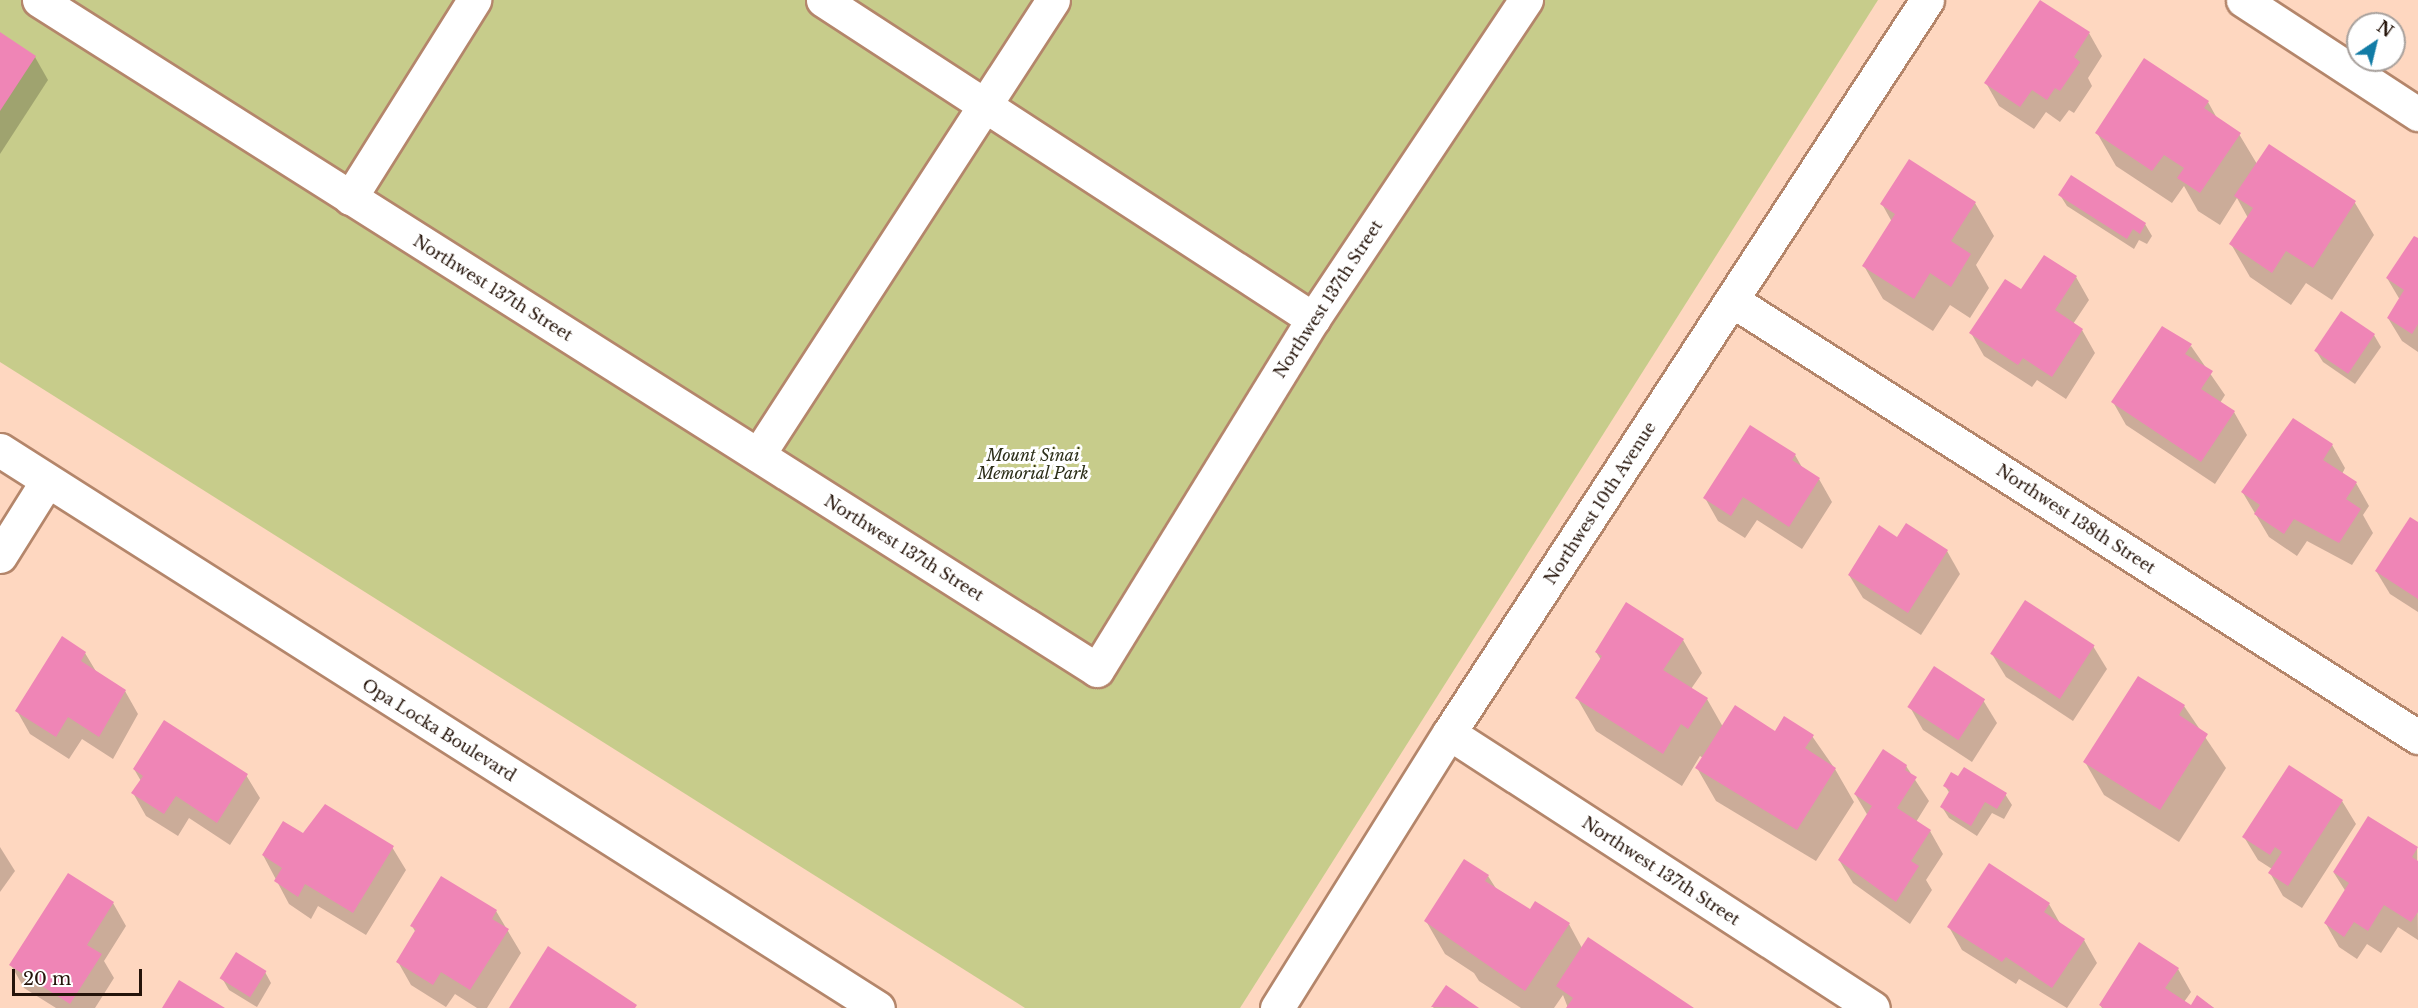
<!DOCTYPE html>
<html>
<head>
<meta charset="utf-8">
<style>
	body { margin:0 }
	#map { position:relative; width:2418px; height:1008px; overflow:hidden; background:#fed7c0; font-family:"Libre Baskerville",serif }
	div>[style] { position:absolute }
	.green>* { inset:0; background:#c7cc8b }
	.shadow>* { inset:0; background:#0003 }
	.building>* { inset:0; background:#ef85b6; transform-origin:0 0 }
	.roads { filter:drop-shadow(2px 0 #b4866b) drop-shadow(-2px 0 #b4866b) drop-shadow(0 2px #b4866b) drop-shadow(0 -2px #b4866b) }
	.minor>* { height:33px; margin:-16.5px; padding:0 16.5px; transform-origin:16.5px; border-radius:16.5px; background:#fff }
	.major>* { height:33px; margin:-16.5px; padding:0 16.5px; transform-origin:16.5px; border-radius:16.5px; background:#fff }
	span { translate:-50% -50%; white-space:nowrap; text-align:center; line-height:1.15; -webkit-text-stroke:6px #fff; paint-order:stroke }
	.street-label { font-size:16px; color:#25140a }
	.park-label { font-size:16px; color:#2c2e19; font-style:italic }
	.north { position:absolute; left:2346px; top:12px; width:60px; height:60px; box-sizing:border-box; background:#fff; border:2px solid #a8a19d; border-radius:50%; rotate:35deg; font-size:16px; font-weight:700; line-height:24px; text-align:center; color:#25140a }
	.north::after { content:''; display:block; margin:auto; width:21px; height:27px; background:#127ca6; clip-path:polygon(50% 0,100% 100%,50% 72%,0 100%) }
	.scale { position:absolute; left:12px; top:969px; width:130px; height:27px; box-sizing:border-box; border:3px solid #25140a; border-top:0; padding-left:8px; font-size:18px; line-height:21px; white-space:nowrap; color:#25140a; -webkit-text-stroke:4px #fff; paint-order:stroke }
</style>
</head>
<body>
<div id="map">
	<div class="green">
		<div style="clip-path:polygon(0 0,1878px 0,1240px 1008px,1025px 1008px,0 362px)"></div>
	</div>
	<div class="shadow">
		<div style="clip-path:polygon(2089px 33px,2102px 56px,2088px 78px,2092px 86px,2074px 113px,2069px 110px,2060px 122px,2046px 112px,2034px 129px,1999px 106px,1986px 83px)"></div>
		<div style="clip-path:polygon(0 34px,35px 57px,48px 80px,0 154px)"></div>
		<div style="clip-path:polygon(2145px 60px,2208px 102px,2218px 120px,2239px 134px,2257px 164px,2355px 203px,2374px 235px,2332px 300px,2306px 283px,2291px 305px,2250px 277px,2231px 244px,2248px 218px,2237px 198px,2220px 225px,2198px 211px,2184px 186px,2172px 203px,2116px 166px,2097px 133px)"></div>
		<div style="clip-path:polygon(2060px 195px,2145px 224px,2152px 236px,2147px 244px,2139px 240px,2134px 249px,2067px 206px)"></div>
		<div style="clip-path:polygon(1975px 203px,1994px 236px,1976px 265px,1989px 288px,1970px 318px,1950px 305px,1933px 331px,1883px 299px,1864px 266px,1892px 222px,1882px 204px)"></div>
		<div style="clip-path:polygon(2418px 240px,2418px 352px,2402px 341px,2388px 318px,2400px 300px,2387px 278px)"></div>
		<div style="clip-path:polygon(2076px 277px,2089px 300px,2073px 324px,2082px 330px,2095px 353px,2066px 399px,2037px 380px,2032px 387px,1984px 356px,1971px 333px,2022px 291px)"></div>
		<div style="clip-path:polygon(2374px 335px,2381px 347px,2355px 384px,2323px 362px,2316px 351px)"></div>
		<div style="clip-path:polygon(2191px 346px,2225px 395px,2220px 403px,2234px 412px,2247px 435px,2215px 484px,2126px 425px,2113px 402px)"></div>
		<div style="clip-path:polygon(1751px 427px,1795px 455px,1803px 469px,1819px 479px,1832px 502px,1802px 549px,1757px 520px,1745px 538px,1718px 521px,1705px 498px)"></div>
		<div style="clip-path:polygon(2332px 445px,2345px 468px,2342px 474px,2356px 483px,2369px 506px,2363px 515px,2373px 533px,2352px 565px,2307px 541px,2297px 556px,2269px 537px,2243px 493px)"></div>
		<div style="clip-path:polygon(2418px 524px,2418px 612px,2390px 594px,2376px 571px)"></div>
		<div style="clip-path:polygon(1897px 539px,1947px 551px,1960px 574px,1921px 635px,1863px 598px,1849px 575px)"></div>
		<div style="clip-path:polygon(1683px 640px,1702px 673px,1691px 689px,1707px 699px,1723px 727px,1812px 736px,1835px 769px,1854px 802px,1816px 861px,1716px 801px,1697px 768px,1703px 758px,1700px 756px,1682px 786px,1596px 731px,1577px 698px,1601px 660px,1596px 652px)"></div>
		<div style="clip-path:polygon(2093px 646px,2107px 669px,2073px 721px,2006px 677px,1992px 654px)"></div>
		<div style="clip-path:polygon(85px 653px,97px 673px,125px 691px,138px 714px,113px 759px,82px 739px,69px 759px,30px 734px,17px 711px)"></div>
		<div style="clip-path:polygon(1983px 700px,1997px 723px,1972px 762px,1923px 730px,1910px 707px)"></div>
		<div style="clip-path:polygon(2184px 706px,2226px 768px,2179px 842px,2104px 795px,2085px 762px)"></div>
		<div style="clip-path:polygon(1906px 766px,1929px 801px,1916px 822px,1930px 831px,1943px 854px,1926px 880px,1932px 890px,1910px 924px,1853px 883px,1839px 860px,1868px 816px,1855px 794px)"></div>
		<div style="clip-path:polygon(2289px 767px,2342px 801px,2356px 824px,2302px 908px,2283px 896px,2270px 873px,2272px 869px,2258px 860px,2244px 837px)"></div>
		<div style="clip-path:polygon(134px 769px,246px 775px,260px 798px,230px 845px,189px 818px,178px 836px,146px 816px,133px 793px,141px 781px)"></div>
		<div style="clip-path:polygon(1945px 786px,2005px 794px,2012px 805px,2004px 819px,1992px 813px,1977px 836px,1949px 818px,1942px 807px,1950px 794px)"></div>
		<div style="clip-path:polygon(304px 835px,392px 847px,406px 870px,366px 935px,318px 906px,311px 919px,289px 904px,263px 855px)"></div>
		<div style="clip-path:polygon(0 847px,15px 871px,0 892px)"></div>
		<div style="clip-path:polygon(2417px 848px,2418px 940px,2398px 927px,2381px 953px,2367px 944px,2357px 959px,2339px 947px,2326px 924px,2346px 892px,2334px 873px)"></div>
		<div style="clip-path:polygon(1488px 876px,1497px 890px,1530px 911px,1569px 924px,1582px 948px,1692px 1008px,1568px 1008px,1563px 995px,1554px 1008px,1521px 1008px,1479px 981px,1474px 973px,1445px 954px,1426px 921px)"></div>
		<div style="clip-path:polygon(113px 903px,126px 926px,104px 961px,114px 978px,95px 1008px,56px 1008px,24px 988px,11px 965px)"></div>
		<div style="clip-path:polygon(2049px 904px,2061px 925px,2084px 940px,2097px 963px,2067px 1008px,2019px 979px,2016px 984px,1962px 950px,1949px 927px)"></div>
		<div style="clip-path:polygon(496px 911px,521px 953px,487px 1008px,477px 1008px,455px 994px,446px 1007px,411px 985px,398px 962px,416px 933px,412px 926px)"></div>
		<div style="clip-path:polygon(2178px 969px,2191px 992px,2184px 1002px,2191px 1007px,2198px 997px,2214px 1008px,2102px 1008px,2100px 1005px)"></div>
		<div style="clip-path:polygon(265px 972px,271px 983px,257px 1007px,229px 990px,222px 978px)"></div>
		<div style="clip-path:polygon(1447px 987px,1476px 1008px,1433px 1008px)"></div>
	</div>
	<div class="building">
		<div style="clip-path:polygon(2040px 0,2090px 32px,2074px 57px,2080px 62px,2060px 91px,2055px 88px,2047px 100px,2032px 90px,2020px 107px,1984px 83px)"></div>
		<div style="clip-path:polygon(0 32px,36px 56px,0 111px)"></div>
		<div style="clip-path:polygon(2144px 58px,2209px 101px,2204px 108px,2241px 133px,2200px 193px,2177px 178px,2184px 168px,2164px 155px,2152px 171px,2095px 133px)"></div>
		<div style="clip-path:polygon(2269px 144px,2356px 201px,2313px 268px,2286px 251px,2272px 273px,2229px 244px,2253px 208px,2234px 196px)"></div>
		<div style="clip-path:polygon(1909px 159px,1976px 202px,1951px 241px,1971px 254px,1951px 287px,1930px 273px,1914px 299px,1862px 266px,1895px 214px,1880px 204px)"></div>
		<div style="clip-path:polygon(2071px 175px,2146px 223px,2140px 234px,2133px 229px,2127px 239px,2058px 195px)"></div>
		<div style="clip-path:polygon(2414px 236px,2418px 238px,2418px 324px,2412px 334px,2387px 318px,2404px 290px,2386px 278px)"></div>
		<div style="clip-path:polygon(2044px 255px,2077px 276px,2055px 310px,2083px 329px,2052px 377px,2023px 358px,2018px 365px,1969px 333px,2005px 279px,2021px 289px)"></div>
		<div style="left:2341px;top:311px;width:41px;height:48px;rotate:34deg"></div>
		<div style="clip-path:polygon(2162px 326px,2192px 344px,2185px 354px,2213px 371px,2201px 389px,2235px 411px,2201px 462px,2111px 402px)"></div>
		<div style="clip-path:polygon(2293px 418px,2333px 444px,2323px 460px,2357px 482px,2346px 499px,2361px 509px,2339px 543px,2294px 519px,2284px 534px,2254px 514px,2260px 505px,2241px 492px)"></div>
		<div style="clip-path:polygon(1750px 425px,1796px 454px,1792px 460px,1820px 478px,1789px 527px,1743px 497px,1731px 516px,1703px 498px)"></div>
		<div style="clip-path:polygon(2410px 517px,2418px 522px,2418px 599px,2375px 571px)"></div>
		<div style="clip-path:polygon(1906px 523px,1948px 550px,1908px 613px,1848px 575px,1879px 525px,1897px 537px)"></div>
		<div style="left:2025px;top:600px;width:83px;height:64px;rotate:33deg"></div>
		<div style="clip-path:polygon(1626px 602px,1684px 639px,1663px 670px,1708px 698px,1688px 729px,1681px 724px,1663px 754px,1575px 698px,1602px 656px,1595px 652px)"></div>
		<div style="clip-path:polygon(62px 636px,86px 652px,81px 661px,126px 690px,99px 737px,68px 717px,56px 737px,15px 711px)"></div>
		<div style="left:1934px;top:666px;width:61px;height:49px;rotate:33deg"></div>
		<div style="clip-path:polygon(2138px 676px,2185px 705px,2179px 715px,2208px 734px,2160px 810px,2083px 762px)"></div>
		<div style="clip-path:polygon(1735px 705px,1775px 731px,1784px 716px,1814px 735px,1805px 748px,1836px 768px,1797px 830px,1695px 768px)"></div>
		<div style="clip-path:polygon(164px 720px,248px 774px,217px 823px,176px 796px,164px 814px,131px 793px,143px 776px,133px 769px)"></div>
		<div style="clip-path:polygon(1883px 749px,1907px 765px,1905px 770px,1917px 777px,1897px 808px,1931px 830px,1911px 861px,1919px 866px,1896px 902px,1838px 860px,1872px 806px,1854px 794px)"></div>
		<div style="clip-path:polygon(2289px 765px,2343px 800px,2288px 886px,2268px 873px,2282px 852px,2275px 847px,2270px 855px,2242px 837px)"></div>
		<div style="clip-path:polygon(1964px 767px,2007px 793px,1997px 809px,1985px 802px,1971px 826px,1940px 807px,1950px 790px,1943px 786px,1951px 772px,1958px 776px)"></div>
		<div style="clip-path:polygon(325px 804px,394px 846px,353px 913px,305px 884px,298px 897px,274px 881px,282px 868px,262px 855px,283px 821px,303px 833px)"></div>
		<div style="clip-path:polygon(2368px 816px,2418px 847px,2412px 857px,2418px 861px,2418px 912px,2411px 922px,2384px 905px,2368px 931px,2354px 922px,2344px 937px,2324px 923px,2349px 883px,2333px 872px)"></div>
		<div style="clip-path:polygon(1464px 859px,1489px 875px,1485px 881px,1530px 909px,1535px 901px,1570px 923px,1525px 991px,1424px 921px)"></div>
		<div style="clip-path:polygon(1989px 863px,2050px 903px,2044px 912px,2085px 939px,2052px 988px,2006px 957px,2002px 962px,1947px 927px)"></div>
		<div style="clip-path:polygon(68px 873px,114px 902px,87px 945px,102px 954px,70px 1004px,9px 965px)"></div>
		<div style="clip-path:polygon(441px 876px,497px 910px,492px 919px,509px 929px,470px 990px,441px 972px,433px 985px,396px 962px,416px 929px,410px 926px)"></div>
		<div style="clip-path:polygon(1588px 937px,1694px 1008px,1566px 1008px,1573px 998px,1556px 986px)"></div>
		<div style="clip-path:polygon(2139px 942px,2179px 968px,2165px 988px,2191px 1005px,2197px 995px,2214px 1008px,2104px 1008px,2099px 1005px)"></div>
		<div style="clip-path:polygon(548px 946px,637px 1005px,635px 1008px,509px 1008px)"></div>
		<div style="left:236px;top:952px;width:36px;height:31px;rotate:32deg"></div>
		<div style="clip-path:polygon(179px 980px,225px 1008px,162px 1008px)"></div>
		<div style="clip-path:polygon(1446px 985px,1479px 1008px,1431px 1007px)"></div>
	</div>
	<div class="roads">
		<div class="minor">
			<div style="left:39px;top:0;width:1252px;rotate:32.34deg"></div>
			<div style="left:1097px;top:670px;width:412px;rotate:-58.4deg"></div>
			<div style="left:1313px;top:319px;width:384px;rotate:-56.3deg"></div>
			<div style="left:823px;top:0;width:585px;rotate:33.06deg"></div>
			<div style="left:2243px;top:0;width:209px;rotate:33.1deg"></div>
			<div style="left:350px;top:198px;width:234px;rotate:-57.9deg"></div>
			<div style="left:1733px;top:301px;width:812px;rotate:32.48deg"></div>
			<div style="left:758px;top:455px;width:542px;rotate:-57.04deg"></div>
			<div style="left:0;top:556px;width:89px;rotate:-57.9deg"></div>
			<div style="left:1449px;top:733px;width:505px;rotate:32.97deg"></div>
			<div style="left:1277px;top:1008px;width:324px;rotate:-58deg"></div>
			<div style="left:1449px;top:733px;width:875px;rotate:-56.89deg"></div>
		</div>
		<div class="major">
			<div style="left:0;top:450px;width:1040px;rotate:32.44deg"></div>
		</div>
	</div>
	<div class="street-label">
		<span style="left:493px;top:288px;rotate:32deg">Northwest 137th Street</span>
		<span style="left:1328px;top:299px;rotate:-57deg">Northwest 137th Street</span>
		<span style="left:1600px;top:503px;rotate:-57deg">Northwest 10th Avenue</span>
		<span style="left:2076px;top:519px;rotate:33deg">Northwest 138th Street</span>
		<span style="left:904px;top:548px;rotate:32deg">Northwest 137th Street</span>
		<span style="left:439px;top:730px;rotate:32deg">Opa Locka Boulevard</span>
		<span style="left:1661px;top:871px;rotate:33deg">Northwest 137th Street</span>
	</div>
	<div class="park-label">
		<span style="left:1033px;top:464px">Mount Sinai<br>Memorial Park</span>
	</div>
	<div class="north">N</div>
	<div class="scale">20 m</div>
</div>
</body>
</html>
